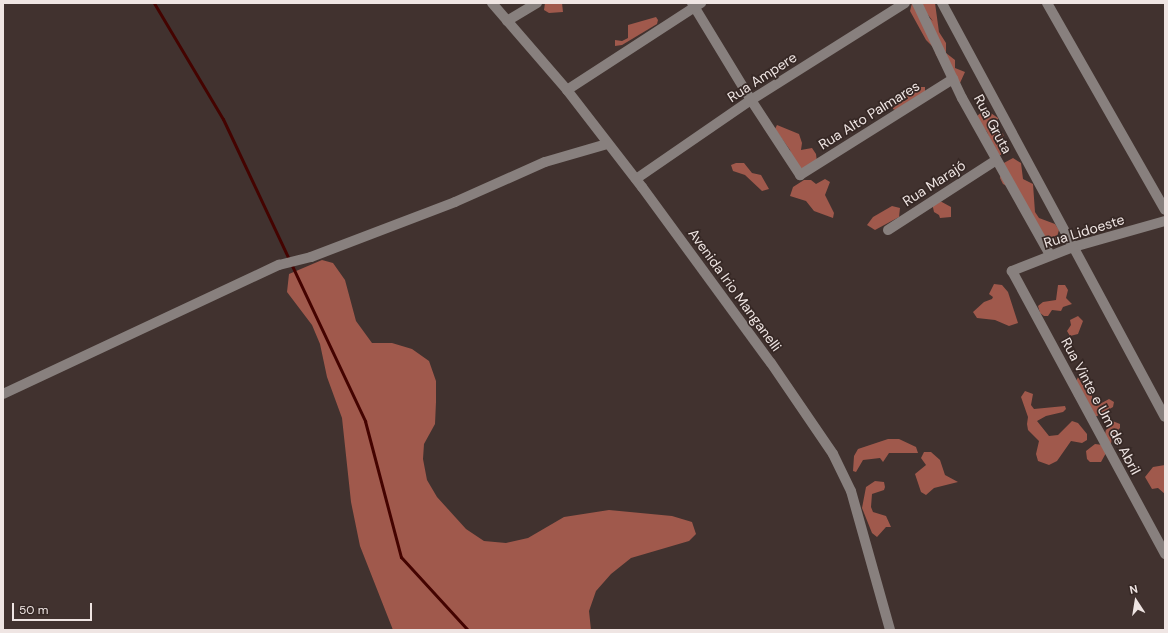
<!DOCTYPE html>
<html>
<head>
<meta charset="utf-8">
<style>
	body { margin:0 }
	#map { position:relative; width:1168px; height:633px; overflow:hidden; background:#41322f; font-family:"DM Sans",sans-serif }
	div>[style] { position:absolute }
	.forest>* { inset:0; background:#a0594c }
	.stream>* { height:3px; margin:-1.5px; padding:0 1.5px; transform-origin:1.5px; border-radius:1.5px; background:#440300 }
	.minor>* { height:10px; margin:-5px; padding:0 5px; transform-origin:5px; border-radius:5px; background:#88807e }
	span { translate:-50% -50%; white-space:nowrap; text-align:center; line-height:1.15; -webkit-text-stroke:3.5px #362825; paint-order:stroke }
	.street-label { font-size:14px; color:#efe5e3 }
	.frame { position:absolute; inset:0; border:4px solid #efe5e3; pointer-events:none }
	.north { position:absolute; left:1116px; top:581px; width:40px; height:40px; -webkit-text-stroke:3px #362825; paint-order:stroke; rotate:348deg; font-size:11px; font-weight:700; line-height:16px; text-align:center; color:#efe5e3 }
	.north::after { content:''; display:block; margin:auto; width:14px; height:18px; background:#efe5e3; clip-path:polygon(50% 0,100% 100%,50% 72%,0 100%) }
	.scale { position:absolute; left:12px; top:603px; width:80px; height:18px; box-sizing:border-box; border:2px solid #efe5e3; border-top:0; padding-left:5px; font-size:12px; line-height:14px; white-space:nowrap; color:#efe5e3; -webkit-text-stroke:3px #362825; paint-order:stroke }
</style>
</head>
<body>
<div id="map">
	<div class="forest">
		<div style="clip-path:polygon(545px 3px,562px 3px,563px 12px,549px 13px,544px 10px)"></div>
		<div style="clip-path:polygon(912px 3px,933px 21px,918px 3px,935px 3px,939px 32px,946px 43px,946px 53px,955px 60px,955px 68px,965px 72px,960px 83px,936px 55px,934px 48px,926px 40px,910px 11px)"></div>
		<div style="clip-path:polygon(656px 17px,658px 20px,657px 24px,622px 45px,615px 46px,615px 40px,622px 41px,628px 38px,628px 25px)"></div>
		<div style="clip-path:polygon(914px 87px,925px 87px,925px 94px,897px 111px,893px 109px,893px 101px)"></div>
		<div style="clip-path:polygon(985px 109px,998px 118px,997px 129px,1003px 134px,1005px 140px,1001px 155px,997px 155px,987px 132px,976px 117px)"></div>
		<div style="clip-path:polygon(777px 125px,799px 134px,802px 143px,801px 150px,812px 148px,816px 154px,817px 162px,805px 168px,800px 168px,792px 161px,790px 150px,775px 129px)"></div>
		<div style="clip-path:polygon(1013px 158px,1021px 163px,1023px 179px,1033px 184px,1035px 212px,1039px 218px,1055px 224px,1059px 230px,1056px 240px,1048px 242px,1009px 187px,1003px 184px,1000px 178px,1002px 164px)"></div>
		<div style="clip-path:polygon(736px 163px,744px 163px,752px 173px,761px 175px,769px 189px,762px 191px,745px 175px,733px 171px,731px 165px)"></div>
		<div style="clip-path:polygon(804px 180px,811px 180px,816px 184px,825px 179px,830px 182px,825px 195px,834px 213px,833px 218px,814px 211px,806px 201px,790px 196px,793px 187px)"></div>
		<div style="clip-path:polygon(940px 201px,951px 207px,951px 217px,940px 218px,939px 215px,934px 212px,932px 203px)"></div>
		<div style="clip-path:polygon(892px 206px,900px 208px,899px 217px,875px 230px,867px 225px,873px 217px)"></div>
		<div style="clip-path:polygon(322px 260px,333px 263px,345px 280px,356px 321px,372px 343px,392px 343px,412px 349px,429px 361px,436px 381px,436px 402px,435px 424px,424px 444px,423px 459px,427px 480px,437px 497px,466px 529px,484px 541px,506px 543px,528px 538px,564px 517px,609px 510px,672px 516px,692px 522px,696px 534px,689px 541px,631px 558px,611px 574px,596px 591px,589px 611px,591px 630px,393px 630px,360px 546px,351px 502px,342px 418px,327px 377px,320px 344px,312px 325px,287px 292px,289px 274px)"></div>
		<div style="clip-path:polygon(994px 284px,1002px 285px,1008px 292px,1018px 323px,1009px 326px,995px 320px,977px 318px,973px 312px,984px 302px,992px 299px,993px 297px,989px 294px)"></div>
		<div style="clip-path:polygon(1058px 285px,1065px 285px,1068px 290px,1066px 298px,1072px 304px,1063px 307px,1061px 311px,1052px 310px,1048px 316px,1044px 316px,1040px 313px,1038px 306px,1043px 302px,1056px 300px)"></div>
		<div style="clip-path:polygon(1078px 316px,1083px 321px,1078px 334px,1070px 336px,1067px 331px,1071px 325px,1070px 320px)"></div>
		<div style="clip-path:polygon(1078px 377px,1084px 380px,1085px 388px,1092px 394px,1092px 402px,1098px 405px,1109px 399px,1114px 402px,1113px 407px,1097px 416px,1091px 417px,1074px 396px,1073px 389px)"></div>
		<div style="clip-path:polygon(1025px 391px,1033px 394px,1031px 405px,1034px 409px,1065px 406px,1066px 409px,1063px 412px,1046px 416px,1037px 421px,1049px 436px,1058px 435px,1072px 421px,1078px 423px,1087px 434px,1087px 440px,1082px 443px,1071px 441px,1057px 461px,1049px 465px,1038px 461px,1036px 454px,1039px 441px,1028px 430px,1027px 424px,1028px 417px,1021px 397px)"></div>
		<div style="clip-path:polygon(1110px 420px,1120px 424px,1120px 428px,1112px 436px,1111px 444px,1101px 462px,1090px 462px,1087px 459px,1086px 451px,1095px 444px,1103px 445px,1107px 424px)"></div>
		<div style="clip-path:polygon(888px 439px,899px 439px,916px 447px,918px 453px,889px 453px,883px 462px,880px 458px,863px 460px,856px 472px,853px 471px,854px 456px,858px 449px)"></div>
		<div style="clip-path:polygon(924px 452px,931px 452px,940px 460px,945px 475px,958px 482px,934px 488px,926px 495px,921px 492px,915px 474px,926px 465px,921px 458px)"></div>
		<div style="clip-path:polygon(1165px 465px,1165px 494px,1158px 488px,1152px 489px,1145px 477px,1153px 467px)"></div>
		<div style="clip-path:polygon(875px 481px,884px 482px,885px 487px,884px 490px,872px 494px,871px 507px,873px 512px,886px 516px,891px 527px,886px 527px,877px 537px,872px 533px,862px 508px,866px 487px)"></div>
	</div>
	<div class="stream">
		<div style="left:154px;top:3px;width:135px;rotate:59.3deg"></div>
		<div style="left:223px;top:119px;width:334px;rotate:64.8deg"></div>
		<div style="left:365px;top:421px;width:141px;rotate:75.2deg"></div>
		<div style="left:401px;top:557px;width:99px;rotate:47.5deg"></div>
	</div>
	<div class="minor">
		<div style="left:492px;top:3px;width:115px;rotate:49.2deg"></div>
		<div style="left:567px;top:90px;width:123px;rotate:52.3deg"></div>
		<div style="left:642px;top:187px;width:218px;rotate:53.8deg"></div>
		<div style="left:771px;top:363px;width:110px;rotate:55.7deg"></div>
		<div style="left:833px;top:454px;width:41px;rotate:64.1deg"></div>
		<div style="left:851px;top:491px;width:144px;rotate:74.3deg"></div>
		<div style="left:692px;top:3px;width:114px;rotate:58.7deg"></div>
		<div style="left:751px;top:100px;width:90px;rotate:56.8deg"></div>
		<div style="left:800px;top:175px;width:181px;rotate:-32.1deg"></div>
		<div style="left:917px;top:3px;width:105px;rotate:64.7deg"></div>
		<div style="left:962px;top:98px;width:180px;rotate:60.7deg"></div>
		<div style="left:942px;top:3px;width:470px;rotate:61.7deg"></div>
		<div style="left:1047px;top:3px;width:238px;rotate:60.3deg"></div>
		<div style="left:507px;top:21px;width:35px;rotate:-31deg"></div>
		<div style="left:567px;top:90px;width:160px;rotate:-33deg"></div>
		<div style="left:636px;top:179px;width:140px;rotate:-34.5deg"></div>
		<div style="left:751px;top:100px;width:182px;rotate:-32.2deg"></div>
		<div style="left:1165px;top:221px;width:96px;rotate:164.2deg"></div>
		<div style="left:1073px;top:247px;width:66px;rotate:158.5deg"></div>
		<div style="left:1012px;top:271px;width:322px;rotate:61.6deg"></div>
		<div style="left:888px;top:230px;width:129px;rotate:-32.9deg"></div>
		<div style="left:3px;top:394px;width:305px;rotate:-25.1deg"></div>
		<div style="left:279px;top:265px;width:33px;rotate:-14deg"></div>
		<div style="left:311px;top:257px;width:154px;rotate:-20.9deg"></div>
		<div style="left:455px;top:202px;width:98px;rotate:-24deg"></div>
		<div style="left:545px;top:162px;width:65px;rotate:-16.2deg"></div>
	</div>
	<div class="street-label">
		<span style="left:762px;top:77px;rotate:-33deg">Rua Ampere</span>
		<span style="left:869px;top:115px;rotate:-32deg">Rua Alto Palmares</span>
		<span style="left:993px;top:124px;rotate:62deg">Rua Gruta</span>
		<span style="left:934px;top:183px;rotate:-33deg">Rua Marajó</span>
		<span style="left:1084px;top:231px;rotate:-17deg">Rua Lidoeste</span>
		<span style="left:735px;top:290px;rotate:54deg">Avenida Irio Manganelli</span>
		<span style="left:1101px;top:406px;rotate:62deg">Rua Vinte e Um de Abril</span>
	</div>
	<div class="frame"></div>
	<div class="north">N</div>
	<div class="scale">50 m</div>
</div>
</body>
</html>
